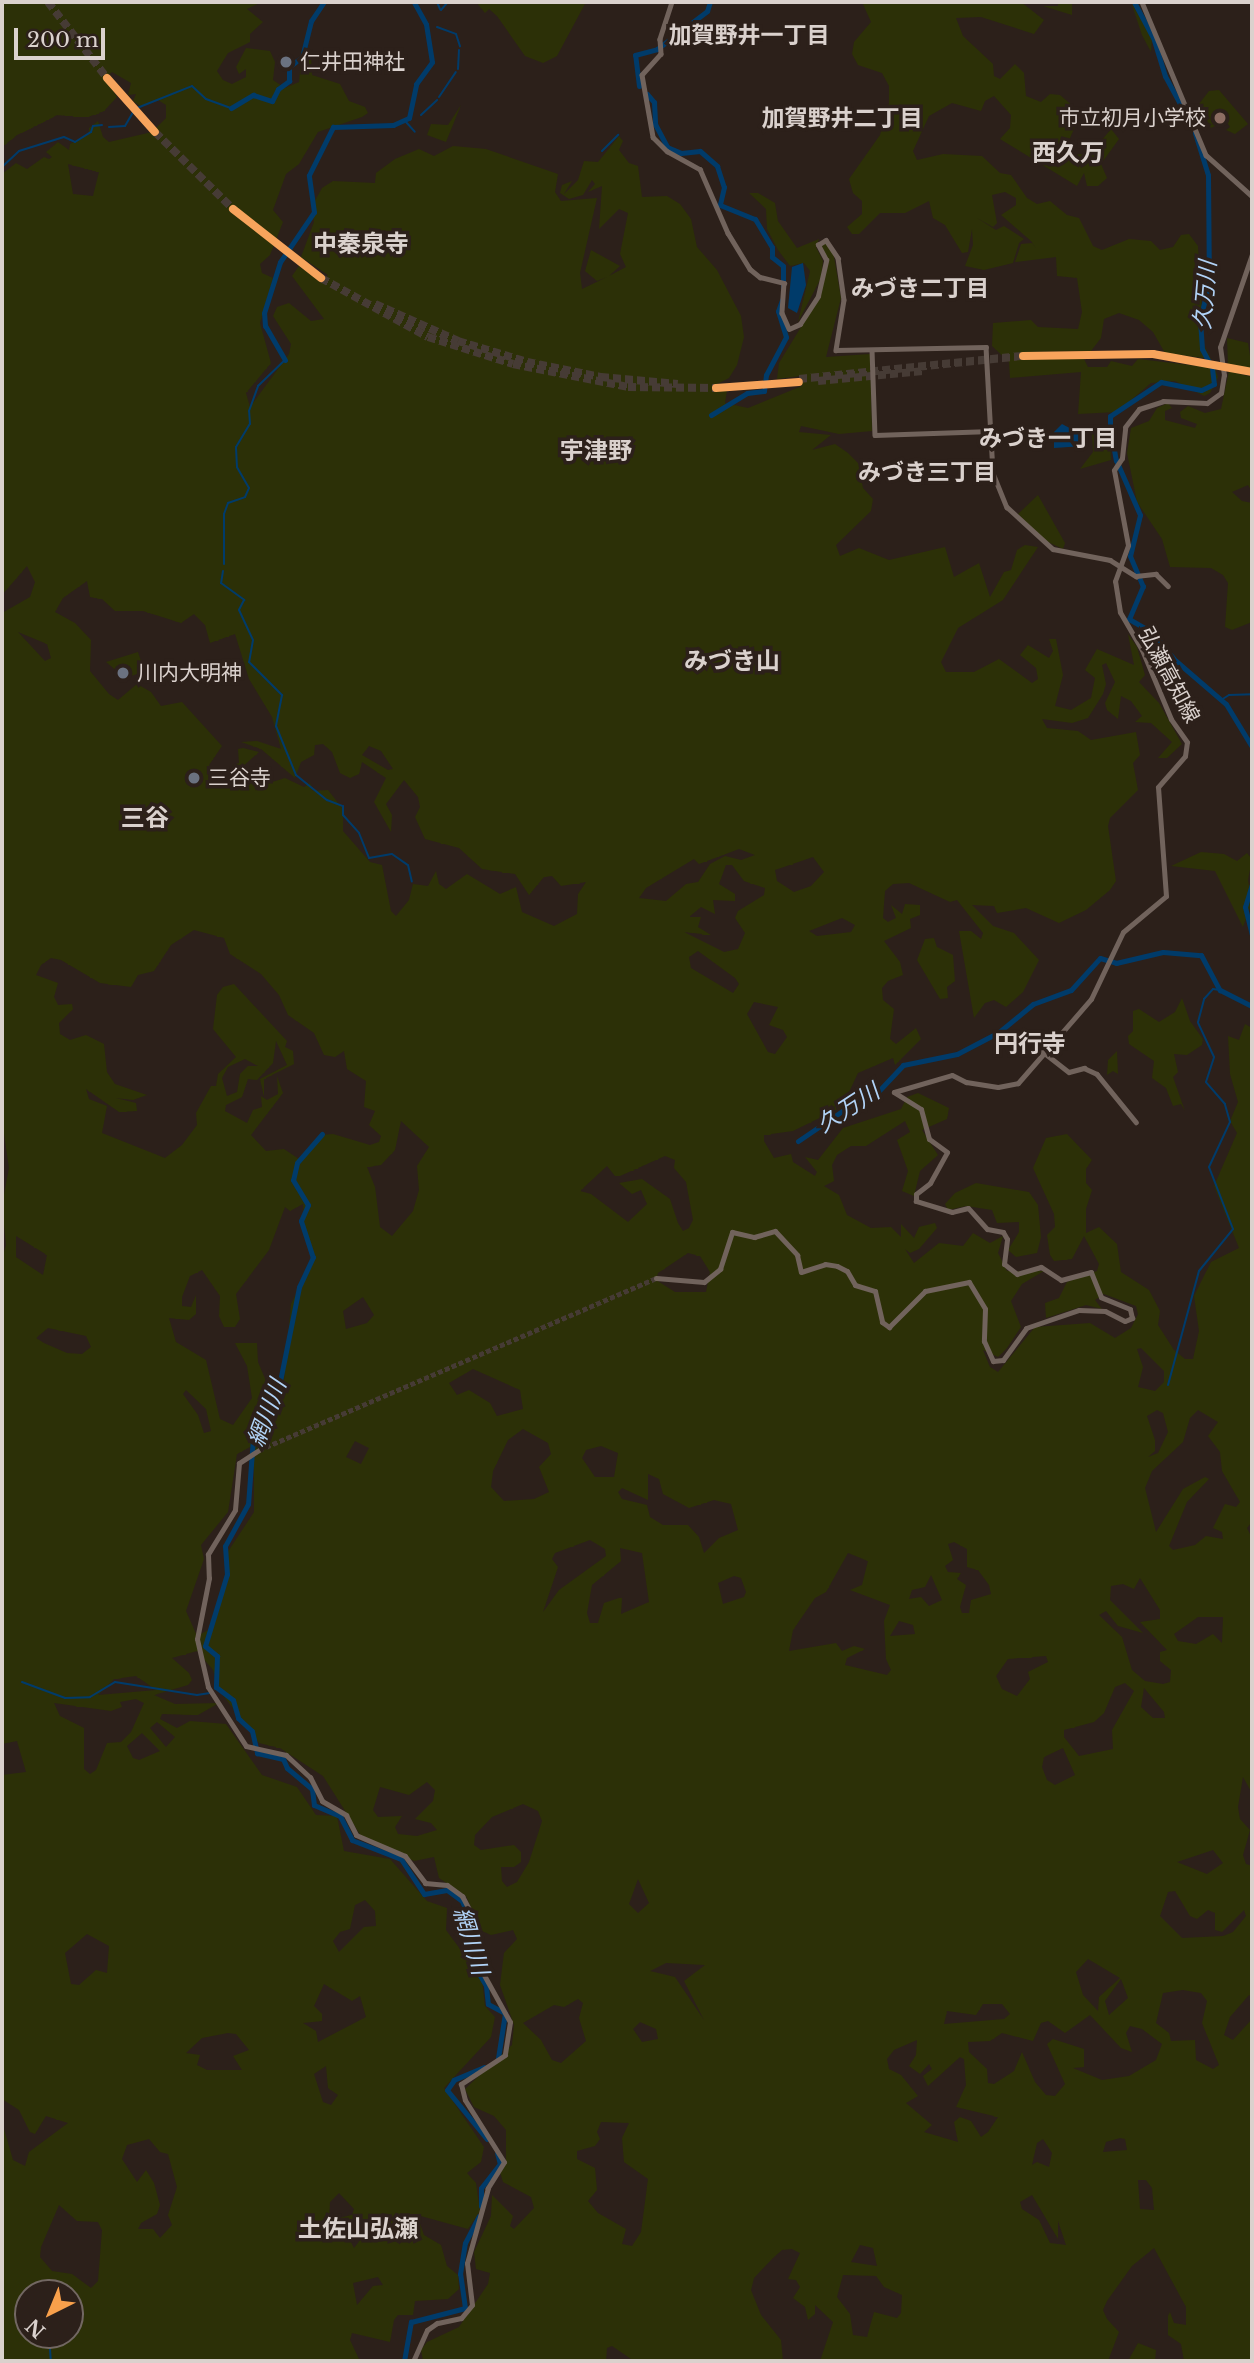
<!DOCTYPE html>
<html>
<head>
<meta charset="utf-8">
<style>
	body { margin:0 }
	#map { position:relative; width:1254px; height:2363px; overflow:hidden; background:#2c201a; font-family:"Libre Baskerville","Noto Sans JP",serif }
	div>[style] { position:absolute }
	.green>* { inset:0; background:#2c3007 }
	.water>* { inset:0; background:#003b6a }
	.stream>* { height:2px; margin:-1px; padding:0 1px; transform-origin:1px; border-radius:1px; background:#003b6a }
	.river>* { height:5px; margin:-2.5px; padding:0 2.5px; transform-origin:2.5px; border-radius:2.5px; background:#003b6a }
	.secondary-tunnel>* { height:5px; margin-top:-2.5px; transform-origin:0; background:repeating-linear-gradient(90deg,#463b35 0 5px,transparent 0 7.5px) }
	.motorway-tunnel>* { height:8px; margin-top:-4px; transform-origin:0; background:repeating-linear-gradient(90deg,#463b35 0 8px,transparent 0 12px) }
	.tertiary>* { height:4.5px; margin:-2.25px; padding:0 2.25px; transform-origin:2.25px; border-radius:2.25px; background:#71635c }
	.secondary>* { height:5px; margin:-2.5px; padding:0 2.5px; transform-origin:2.5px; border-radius:2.5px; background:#71635c }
	.motorway>* { height:8px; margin:-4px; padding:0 4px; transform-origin:4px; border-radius:4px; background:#f7a45c }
	.dots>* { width:19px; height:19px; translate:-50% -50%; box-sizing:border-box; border:4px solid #2c201a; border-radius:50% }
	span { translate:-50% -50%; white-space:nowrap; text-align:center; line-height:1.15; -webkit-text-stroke:7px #2c201a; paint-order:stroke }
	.poi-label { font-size:21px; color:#dad1cd }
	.left { translate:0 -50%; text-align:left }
	.right { translate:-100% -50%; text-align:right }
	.street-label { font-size:21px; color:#dad1cd }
	.neighbourhood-label { font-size:23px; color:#dad1cd; font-weight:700 }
	.water-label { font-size:23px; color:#b1d3f7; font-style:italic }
	.quarter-label { font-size:24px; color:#dad1cd; font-weight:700 }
	.frame { position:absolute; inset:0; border:4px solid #dad1cd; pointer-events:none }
	.north { position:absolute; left:14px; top:2279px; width:70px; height:70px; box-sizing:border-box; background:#2c201a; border:2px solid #726762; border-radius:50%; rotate:223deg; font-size:19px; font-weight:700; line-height:28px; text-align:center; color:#dad1cd }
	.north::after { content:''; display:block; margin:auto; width:24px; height:32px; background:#f8a04b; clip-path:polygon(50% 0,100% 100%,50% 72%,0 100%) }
	.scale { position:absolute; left:14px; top:28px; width:91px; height:32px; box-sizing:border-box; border:4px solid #dad1cd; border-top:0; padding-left:9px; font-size:21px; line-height:24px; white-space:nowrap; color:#dad1cd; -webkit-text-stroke:5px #2c201a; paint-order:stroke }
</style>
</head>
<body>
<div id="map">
	<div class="green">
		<div style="clip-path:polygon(evenodd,2px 2px,262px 2px,247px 9px,263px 22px,250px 34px,250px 42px,228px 53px,217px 71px,223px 80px,232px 84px,246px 77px,246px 69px,239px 74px,236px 67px,246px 48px,270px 51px,275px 62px,273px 80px,285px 88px,299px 82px,301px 61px,311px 55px,312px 75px,340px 84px,349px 101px,365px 107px,368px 113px,362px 117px,318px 132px,299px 164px,286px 174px,273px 210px,283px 222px,270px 255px,260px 264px,262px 273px,273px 278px,260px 323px,271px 363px,246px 393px,250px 407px,289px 354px,291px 344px,273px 316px,277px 307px,289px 303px,311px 321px,324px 319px,292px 276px,299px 266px,322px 283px,328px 275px,301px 257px,314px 222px,312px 206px,322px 188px,333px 181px,375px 183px,376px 173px,395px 159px,419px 149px,434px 156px,453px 146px,486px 149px,558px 174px,555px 192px,561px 201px,597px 198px,580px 273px,582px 289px,607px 277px,597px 281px,585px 271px,591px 250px,620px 266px,609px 276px,626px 267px,620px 254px,628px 213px,619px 209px,599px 229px,602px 186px,588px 192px,595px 184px,592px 180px,583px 195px,569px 199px,560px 193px,562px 185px,572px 181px,564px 194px,578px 180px,584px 161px,598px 162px,619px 136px,623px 141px,619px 150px,629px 163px,638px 166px,642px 197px,667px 196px,680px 204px,691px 219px,697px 247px,717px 270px,741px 316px,744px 337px,737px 365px,729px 378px,715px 385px,727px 391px,725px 403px,748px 408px,802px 386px,800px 376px,777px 379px,779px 363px,820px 296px,827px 262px,821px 243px,827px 243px,833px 251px,841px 298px,826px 357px,870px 354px,872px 431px,839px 434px,801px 426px,799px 432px,831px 435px,812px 450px,835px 444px,848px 453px,858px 463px,863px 488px,873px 499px,871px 511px,836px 545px,840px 556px,859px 548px,889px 560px,945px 547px,954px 577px,979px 563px,990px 597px,1004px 572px,1011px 570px,1017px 550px,1025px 545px,1038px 547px,1003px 600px,958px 628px,941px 662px,946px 672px,974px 672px,999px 659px,1032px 683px,1038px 679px,1036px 668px,1020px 655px,1028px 645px,1049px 658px,1053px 651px,1049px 639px,1056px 639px,1063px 675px,1055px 706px,1071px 710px,1091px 698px,1095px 678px,1085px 670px,1097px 649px,1134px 665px,1128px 634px,1137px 647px,1145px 675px,1139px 682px,1159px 703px,1182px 744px,1167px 758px,1158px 758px,1172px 742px,1151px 723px,1135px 722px,1142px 716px,1131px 701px,1121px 696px,1118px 719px,1107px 710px,1105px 703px,1115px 682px,1106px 663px,1102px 665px,1106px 684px,1103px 694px,1088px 718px,1072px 723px,1042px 719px,1047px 728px,1078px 731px,1091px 740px,1136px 732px,1140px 755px,1133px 763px,1138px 790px,1110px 818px,1108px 826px,1116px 881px,1110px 890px,1086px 910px,1059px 923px,1026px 908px,997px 913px,994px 906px,972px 905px,993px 926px,1014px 933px,1039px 960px,1023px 992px,1006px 1007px,994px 1000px,985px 1003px,974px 1018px,959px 931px,971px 931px,981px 939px,983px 933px,957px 900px,950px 902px,909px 883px,893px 884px,885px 891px,883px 918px,888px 922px,896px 918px,891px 905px,902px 914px,905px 904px,920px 905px,920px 915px,910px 919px,911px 928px,884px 941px,900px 962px,903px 975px,888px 981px,882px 988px,883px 1000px,894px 1009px,890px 1039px,896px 1044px,916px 1028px,921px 1039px,895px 1065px,893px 1058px,858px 1073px,842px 1107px,793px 1131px,764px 1135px,764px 1141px,774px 1158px,791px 1154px,793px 1162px,815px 1176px,817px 1172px,805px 1157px,818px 1160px,843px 1128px,901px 1109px,907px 1097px,918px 1093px,949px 1108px,947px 1119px,922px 1130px,938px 1155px,920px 1171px,914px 1196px,902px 1191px,908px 1171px,897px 1140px,910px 1132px,905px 1121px,866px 1146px,851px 1146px,837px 1155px,832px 1165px,834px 1181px,824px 1186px,839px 1195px,847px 1215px,871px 1228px,891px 1227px,901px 1237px,901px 1224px,914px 1238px,919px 1227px,935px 1223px,937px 1228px,919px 1249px,910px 1253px,905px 1249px,914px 1263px,939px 1243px,963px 1246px,973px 1233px,990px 1243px,1003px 1236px,998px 1253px,1007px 1271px,1044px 1271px,1022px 1284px,1011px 1301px,1021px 1327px,1007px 1348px,998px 1357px,983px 1350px,990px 1367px,998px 1372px,1035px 1327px,1090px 1323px,1115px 1338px,1131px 1328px,1138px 1314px,1136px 1306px,1104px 1294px,1095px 1300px,1102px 1309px,1086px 1305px,1046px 1318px,1045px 1303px,1059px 1298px,1067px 1282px,1097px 1271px,1099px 1264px,1084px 1236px,1072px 1259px,1054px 1261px,1050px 1255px,1047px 1235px,1055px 1227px,1054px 1214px,1033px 1168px,1046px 1138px,1067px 1134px,1092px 1160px,1086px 1169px,1086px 1183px,1092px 1190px,1086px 1209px,1086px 1233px,1099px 1227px,1117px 1244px,1121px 1272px,1149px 1290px,1160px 1311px,1158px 1325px,1174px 1350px,1185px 1359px,1193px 1359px,1199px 1331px,1194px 1296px,1211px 1262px,1239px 1248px,1214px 1186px,1237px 1133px,1230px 1121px,1238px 1102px,1230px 1074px,1228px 1036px,1239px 1040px,1245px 1024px,1252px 1028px,1252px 1522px,1247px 1528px,1252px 1538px,1252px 1793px,1243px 1777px,1238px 1807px,1240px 1819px,1250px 1830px,1243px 1855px,1246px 1864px,1252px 1866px,1252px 1997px,1249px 1995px,1230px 2017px,1224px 2035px,1233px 2040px,1252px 2019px,1252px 2361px,1184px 2361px,1181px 2344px,1168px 2335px,1168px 2316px,1170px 2312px,1174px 2323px,1186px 2325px,1186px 2307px,1154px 2248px,1132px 2266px,1107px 2301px,1103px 2310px,1107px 2319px,1119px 2332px,1108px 2361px,820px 2361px,833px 2322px,815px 2305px,815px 2314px,808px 2320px,805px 2307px,793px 2298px,800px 2287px,796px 2280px,788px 2279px,800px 2253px,792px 2249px,782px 2250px,773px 2258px,754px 2278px,751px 2290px,761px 2315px,781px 2340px,783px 2361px,634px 2361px,612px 2346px,607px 2348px,606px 2361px,423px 2361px,421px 2350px,427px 2342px,459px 2327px,488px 2284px,490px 2273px,476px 2269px,474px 2252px,491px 2216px,492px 2195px,513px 2216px,510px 2226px,514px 2229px,534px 2208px,531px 2197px,503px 2182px,500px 2172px,506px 2161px,506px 2130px,494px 2116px,474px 2107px,465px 2089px,512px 2045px,514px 2025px,500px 1985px,504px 1953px,517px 1939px,513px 1930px,491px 1935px,482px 1931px,466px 1896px,439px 1878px,434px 1857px,414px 1861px,361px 1836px,323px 1776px,280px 1748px,259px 1743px,219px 1690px,213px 1670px,197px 1651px,172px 1658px,189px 1673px,192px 1680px,188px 1685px,154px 1695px,175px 1704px,219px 1703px,198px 1715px,162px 1714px,160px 1719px,177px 1728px,190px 1721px,226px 1724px,262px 1775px,297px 1787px,316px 1815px,337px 1816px,344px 1851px,390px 1859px,427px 1901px,447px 1908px,446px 1930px,482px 1979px,485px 2006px,495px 2017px,491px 2037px,444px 2088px,484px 2147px,481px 2162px,467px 2173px,476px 2183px,480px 2211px,468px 2229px,417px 2215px,424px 2235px,441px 2245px,447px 2266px,458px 2275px,459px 2289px,448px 2299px,415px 2301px,413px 2315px,398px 2315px,394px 2320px,390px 2342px,352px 2333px,350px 2340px,359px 2359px,350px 2361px,2px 2361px,2px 2122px,13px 2160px,25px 2166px,29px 2152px,68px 2123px,46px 2116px,35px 2134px,30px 2132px,19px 2110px,2px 2099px,2px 1775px,26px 1772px,17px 1741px,2px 1744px,2px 1259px,6px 1245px,2px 1205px,9px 1168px,2px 1120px,2px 613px,30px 597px,35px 582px,27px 566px,2px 595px,2px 174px,16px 163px,27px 169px,44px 157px,49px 159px,52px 157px,46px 152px,58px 142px,69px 150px,70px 144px,89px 134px,89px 128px,98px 121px,103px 137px,109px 142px,152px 132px,166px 118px,166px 105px,158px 100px,140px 106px,133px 101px,136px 94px,128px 95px,131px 83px,112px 72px,105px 78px,117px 97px,104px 111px,88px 117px,57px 115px,17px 135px,2px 147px,2px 2px,68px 164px,99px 172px,93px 196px,73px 194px,68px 164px,2px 2px,87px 581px,90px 597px,102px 599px,115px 611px,143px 611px,181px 623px,194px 614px,205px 625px,210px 643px,235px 634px,249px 679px,272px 717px,281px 749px,257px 741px,241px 742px,261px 749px,295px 778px,301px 762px,314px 755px,315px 745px,323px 744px,332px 752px,340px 773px,350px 778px,359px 774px,362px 762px,386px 778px,374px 802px,391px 832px,392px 815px,386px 804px,404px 780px,418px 797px,420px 807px,415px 817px,425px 839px,459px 848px,482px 869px,515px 874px,529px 895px,544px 877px,552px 876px,561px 886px,586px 882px,578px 894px,577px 914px,554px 926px,522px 912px,516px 887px,500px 894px,467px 874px,446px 889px,439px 884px,436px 871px,428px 886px,413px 884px,409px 900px,396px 916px,391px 911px,382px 865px,370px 862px,343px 831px,343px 809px,328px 790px,313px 791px,310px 783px,304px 787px,285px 778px,266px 784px,241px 768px,259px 752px,243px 748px,238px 749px,239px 763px,233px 765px,229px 777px,219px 777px,209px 765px,222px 746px,182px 702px,161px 706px,151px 692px,137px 684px,118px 700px,109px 694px,90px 671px,91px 640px,75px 623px,55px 612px,63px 598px,87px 581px,2px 2px,18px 632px,47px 644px,51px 658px,45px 661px,18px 632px,2px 2px,369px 746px,381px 751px,393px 769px,388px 770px,362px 755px,369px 746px,2px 2px,739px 849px,755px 855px,741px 860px,725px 856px,710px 864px,698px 882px,686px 884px,666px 901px,639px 898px,646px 888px,694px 859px,699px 864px,739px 849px,2px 2px,813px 857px,824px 872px,811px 886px,794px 892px,777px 881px,775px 870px,813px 857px,2px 2px,726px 865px,732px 865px,744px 881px,765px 888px,764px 895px,738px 911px,735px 918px,745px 933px,738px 949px,724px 952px,684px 932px,711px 935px,698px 927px,701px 917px,689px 917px,701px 907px,715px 914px,713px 900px,735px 901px,735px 894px,719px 884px,726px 865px,2px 2px,842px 918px,855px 925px,851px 932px,817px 936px,809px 931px,842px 918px,2px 2px,194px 930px,224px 938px,230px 954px,261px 974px,279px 995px,288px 1015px,314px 1033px,324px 1055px,335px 1057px,344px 1051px,347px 1069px,366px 1081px,364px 1107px,375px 1111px,369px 1125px,381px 1136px,379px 1142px,370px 1145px,333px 1134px,320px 1135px,299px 1159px,284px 1149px,266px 1151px,251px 1135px,283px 1093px,277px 1076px,278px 1094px,267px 1100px,261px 1096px,262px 1107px,253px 1110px,247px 1123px,225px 1111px,226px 1105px,242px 1097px,248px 1079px,257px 1080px,273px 1063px,276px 1041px,287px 1065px,260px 1079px,264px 1097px,264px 1079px,294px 1064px,293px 1051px,285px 1047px,287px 1041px,234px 984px,223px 987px,217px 995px,213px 1029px,236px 1057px,218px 1074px,216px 1086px,211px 1086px,196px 1113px,197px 1125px,182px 1145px,165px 1158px,102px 1133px,107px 1106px,89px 1099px,86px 1089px,119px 1112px,137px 1111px,136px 1103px,116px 1098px,133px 1100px,147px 1095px,115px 1084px,107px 1072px,104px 1044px,86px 1035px,70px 1040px,60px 1034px,59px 1023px,73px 1009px,72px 1004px,58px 1005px,54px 997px,58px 983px,36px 975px,41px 965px,51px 958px,61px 960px,100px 983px,131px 987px,138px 975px,154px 971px,171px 945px,194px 930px,2px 2px,698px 951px,735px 978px,739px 984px,733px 993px,691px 968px,689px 957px,698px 951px,2px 2px,754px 1002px,778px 1007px,769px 1025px,783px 1030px,787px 1037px,775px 1054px,768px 1052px,747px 1014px,754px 1002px,2px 2px,245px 1059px,258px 1066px,248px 1066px,240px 1074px,237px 1092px,227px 1096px,222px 1078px,228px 1067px,245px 1059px,2px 2px,401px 1121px,429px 1147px,417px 1166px,419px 1190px,413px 1211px,392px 1236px,380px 1227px,375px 1187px,367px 1167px,381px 1165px,395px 1150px,401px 1121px,2px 2px,665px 1156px,675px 1160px,674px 1168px,686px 1182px,693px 1220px,689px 1228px,683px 1231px,678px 1223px,670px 1199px,642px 1179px,619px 1183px,632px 1194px,641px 1190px,647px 1204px,628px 1222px,591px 1194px,580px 1191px,607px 1166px,615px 1176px,620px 1176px,665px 1156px,2px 2px,303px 1204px,305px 1238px,315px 1255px,291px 1304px,284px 1379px,274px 1400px,258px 1362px,257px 1343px,235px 1343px,247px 1366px,252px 1398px,233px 1425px,220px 1419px,206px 1360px,176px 1342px,169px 1318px,189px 1320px,196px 1314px,196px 1295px,191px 1307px,182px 1306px,182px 1297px,190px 1276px,202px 1270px,220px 1296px,219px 1316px,224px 1327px,235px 1327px,240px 1319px,236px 1294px,269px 1250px,285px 1207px,290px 1211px,303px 1204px,2px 2px,16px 1236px,47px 1255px,43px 1275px,16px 1257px,16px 1236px,2px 2px,688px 1253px,700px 1256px,710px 1272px,706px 1292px,675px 1292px,656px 1280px,658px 1273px,688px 1253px,2px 2px,363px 1297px,374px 1315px,367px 1323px,346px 1329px,343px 1311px,363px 1297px,2px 2px,48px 1328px,86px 1336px,91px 1347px,82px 1354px,67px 1353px,44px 1343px,36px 1338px,48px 1328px,2px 2px,1141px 1348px,1164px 1371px,1164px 1382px,1155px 1391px,1138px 1387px,1143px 1367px,1137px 1349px,1141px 1348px,2px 2px,473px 1369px,520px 1390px,523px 1409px,497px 1416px,490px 1403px,469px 1390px,457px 1395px,449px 1383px,473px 1369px,2px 2px,186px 1390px,206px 1409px,211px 1431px,204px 1433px,198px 1415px,183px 1394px,186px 1390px,2px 2px,1157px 1410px,1163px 1413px,1168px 1432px,1158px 1453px,1148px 1457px,1155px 1451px,1155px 1440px,1147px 1416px,1157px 1410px,2px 2px,1198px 1410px,1218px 1422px,1208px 1436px,1220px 1452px,1222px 1471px,1240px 1502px,1236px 1507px,1225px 1504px,1213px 1528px,1222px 1532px,1223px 1539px,1206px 1536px,1195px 1545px,1173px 1550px,1169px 1546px,1187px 1502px,1209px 1479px,1205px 1477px,1183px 1489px,1156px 1532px,1145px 1488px,1152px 1471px,1183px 1442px,1190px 1418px,1198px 1410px,2px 2px,523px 1429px,548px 1443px,551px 1454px,539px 1467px,549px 1492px,534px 1499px,504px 1501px,491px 1487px,493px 1471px,508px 1440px,523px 1429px,2px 2px,355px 1441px,369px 1448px,361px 1464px,346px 1457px,355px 1441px,2px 2px,254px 1445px,254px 1512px,225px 1556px,228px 1581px,210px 1629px,197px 1636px,186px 1611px,204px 1559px,201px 1545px,228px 1512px,237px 1454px,254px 1445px,2px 2px,601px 1446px,618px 1453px,614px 1477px,595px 1477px,582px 1458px,586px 1450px,601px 1446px,2px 2px,648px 1474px,659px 1479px,663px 1494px,689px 1508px,714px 1500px,731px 1504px,738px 1530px,719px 1538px,704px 1553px,699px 1537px,688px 1525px,663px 1525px,650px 1517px,647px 1505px,622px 1499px,618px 1492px,622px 1488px,648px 1500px,648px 1474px,2px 2px,590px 1540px,605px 1549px,606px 1556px,559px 1590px,543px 1612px,558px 1567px,552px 1559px,555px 1553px,590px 1540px,2px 2px,954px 1542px,967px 1549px,967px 1567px,978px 1570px,989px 1585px,991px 1594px,971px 1600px,969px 1613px,962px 1613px,960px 1607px,966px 1585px,957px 1579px,961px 1573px,948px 1572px,945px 1566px,953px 1560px,948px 1544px,954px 1542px,2px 2px,620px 1548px,642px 1553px,649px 1602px,621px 1614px,622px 1598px,619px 1598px,604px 1603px,598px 1623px,590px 1623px,587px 1613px,592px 1585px,621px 1561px,620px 1548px,2px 2px,848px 1553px,868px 1561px,862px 1585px,850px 1590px,890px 1605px,884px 1621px,886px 1659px,891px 1670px,887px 1675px,845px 1665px,847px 1658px,865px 1649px,854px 1646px,842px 1651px,836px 1643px,789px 1651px,793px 1630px,815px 1598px,826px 1592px,848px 1553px,2px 2px,931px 1575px,942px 1600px,929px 1606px,921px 1597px,909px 1599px,912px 1590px,925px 1587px,931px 1575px,2px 2px,734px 1576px,741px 1578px,746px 1592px,744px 1597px,723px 1604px,718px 1583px,734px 1576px,2px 2px,1140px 1578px,1160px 1610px,1160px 1619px,1140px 1622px,1167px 1650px,1160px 1652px,1160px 1661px,1171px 1670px,1170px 1682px,1163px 1684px,1145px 1681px,1132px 1670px,1122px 1637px,1099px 1615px,1106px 1611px,1118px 1626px,1143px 1633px,1110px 1600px,1111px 1586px,1123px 1584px,1134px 1589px,1140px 1578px,2px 2px,1198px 1617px,1223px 1617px,1222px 1643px,1213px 1634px,1196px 1644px,1178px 1641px,1174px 1634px,1198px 1617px,2px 2px,899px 1621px,913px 1625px,915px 1634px,890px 1636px,899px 1621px,2px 2px,1046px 1656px,1048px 1662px,1028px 1672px,1030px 1679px,1017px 1696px,1002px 1689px,996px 1676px,1008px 1659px,1046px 1656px,2px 2px,136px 1676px,156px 1690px,98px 1695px,114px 1679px,136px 1676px,2px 2px,1125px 1683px,1134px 1691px,1112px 1730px,1113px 1749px,1079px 1756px,1064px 1737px,1064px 1730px,1094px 1722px,1104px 1713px,1115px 1687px,1125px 1683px,2px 2px,1144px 1688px,1164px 1712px,1165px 1718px,1153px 1718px,1141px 1707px,1144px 1688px,2px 2px,136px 1699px,144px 1703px,131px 1732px,121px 1742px,107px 1743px,96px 1770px,90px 1774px,84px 1769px,84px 1728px,60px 1716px,54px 1703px,111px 1711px,122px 1707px,120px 1702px,136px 1699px,2px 2px,157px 1722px,175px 1737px,166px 1747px,150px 1728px,157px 1722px,2px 2px,142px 1733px,160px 1751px,139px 1760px,133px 1758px,127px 1746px,142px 1733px,2px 2px,1063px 1748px,1075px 1775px,1055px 1785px,1047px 1780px,1042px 1767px,1044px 1757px,1063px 1748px,2px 2px,427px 1782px,435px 1790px,433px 1801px,415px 1819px,431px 1823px,437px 1830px,417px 1836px,398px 1834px,395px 1827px,402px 1816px,378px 1817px,373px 1810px,380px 1787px,409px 1795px,427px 1782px,2px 2px,523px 1804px,538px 1811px,542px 1821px,529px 1862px,517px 1882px,507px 1887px,502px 1881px,501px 1867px,514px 1867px,521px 1862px,521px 1852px,514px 1845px,481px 1850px,474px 1845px,475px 1835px,492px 1817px,523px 1804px,2px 2px,1213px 1850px,1223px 1863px,1207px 1874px,1177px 1862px,1213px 1850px,2px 2px,638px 1879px,649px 1903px,638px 1913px,629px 1904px,638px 1879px,2px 2px,1175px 1891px,1190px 1916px,1197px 1919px,1208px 1910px,1215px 1913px,1215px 1930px,1222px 1932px,1244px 1910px,1246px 1916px,1233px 1932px,1223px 1936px,1182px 1938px,1160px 1916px,1168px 1892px,1175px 1891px,2px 2px,365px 1900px,375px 1911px,376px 1926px,364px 1927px,339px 1952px,333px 1941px,340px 1932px,350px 1929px,355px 1905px,365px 1900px,2px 2px,87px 1934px,109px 1946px,107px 1973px,96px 1970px,79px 1985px,71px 1984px,65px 1953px,87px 1934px,2px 2px,1088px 1959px,1120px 1978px,1099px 1997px,1098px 2011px,1083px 1995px,1076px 1972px,1088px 1959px,2px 2px,666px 1963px,705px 1965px,684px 1981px,704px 2020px,675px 1977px,650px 1971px,666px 1963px,2px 2px,1121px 1979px,1128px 1998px,1109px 2015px,1105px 2001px,1121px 1979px,2px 2px,324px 1984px,352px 2001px,360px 1996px,366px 2017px,318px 2042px,316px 2031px,303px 2023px,322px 2021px,322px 2014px,314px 2006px,324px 1984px,2px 2px,1183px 1990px,1201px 1993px,1207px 2001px,1202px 2023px,1219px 2065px,1213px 2069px,1196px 2060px,1195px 2040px,1171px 2041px,1169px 2033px,1156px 2023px,1163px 1993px,1183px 1990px,2px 2px,578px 1999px,583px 2003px,579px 2018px,586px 2041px,561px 2063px,552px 2060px,541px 2040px,523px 2023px,554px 2005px,564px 2007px,578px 1999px,2px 2px,983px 2004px,1002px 2004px,1010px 2014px,1004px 2019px,944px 2024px,947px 2011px,976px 2015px,983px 2004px,2px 2px,1090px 2015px,1121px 2048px,1132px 2052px,1126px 2033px,1130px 2026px,1142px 2029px,1162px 2044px,1156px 2060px,1129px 2076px,1102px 2080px,1073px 2068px,1084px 2067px,1084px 2049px,1053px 2039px,1047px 2044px,1065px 2084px,1055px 2096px,1046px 2095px,1035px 2082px,1022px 2052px,1014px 2071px,994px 2084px,988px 2083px,987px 2069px,969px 2052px,968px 2042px,990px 2041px,1002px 2033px,1033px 2041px,1041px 2023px,1048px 2021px,1065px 2033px,1090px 2015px,2px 2px,640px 2022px,656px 2029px,658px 2039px,642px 2042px,633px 2029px,640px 2022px,2px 2px,228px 2033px,236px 2034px,249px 2050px,233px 2056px,242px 2070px,207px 2070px,197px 2065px,200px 2055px,186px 2053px,202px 2038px,228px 2033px,2px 2px,917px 2040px,916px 2055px,909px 2066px,920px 2074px,929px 2064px,932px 2069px,923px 2076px,928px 2086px,960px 2057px,964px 2059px,966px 2085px,956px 2107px,998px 2117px,988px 2132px,981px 2137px,971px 2121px,960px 2117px,954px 2122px,958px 2142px,924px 2132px,932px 2125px,906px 2103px,918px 2096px,901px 2075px,889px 2069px,887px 2059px,894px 2050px,917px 2040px,2px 2px,326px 2066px,328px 2088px,338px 2095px,331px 2105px,323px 2102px,314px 2074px,326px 2066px,2px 2px,601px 2122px,629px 2123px,622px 2138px,624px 2162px,648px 2179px,641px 2232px,632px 2246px,622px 2244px,626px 2229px,598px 2213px,588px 2201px,597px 2190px,595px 2168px,577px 2159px,577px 2151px,595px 2146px,600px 2139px,597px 2132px,601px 2122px,2px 2px,1120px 2138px,1125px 2139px,1127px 2150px,1103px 2152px,1106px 2142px,1120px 2138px,2px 2px,149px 2139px,160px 2152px,168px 2154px,177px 2187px,168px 2215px,172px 2225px,160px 2238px,153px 2229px,138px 2229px,141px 2223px,157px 2214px,160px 2205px,154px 2183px,146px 2170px,137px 2182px,122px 2159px,127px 2145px,149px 2139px,2px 2px,1043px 2139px,1052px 2153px,1049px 2167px,1037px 2162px,1032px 2165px,1037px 2143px,1043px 2139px,2px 2px,1138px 2180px,1146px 2180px,1152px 2188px,1154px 2210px,1140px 2209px,1138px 2180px,2px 2px,339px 2193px,354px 2209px,352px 2215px,329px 2220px,330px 2202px,339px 2193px,2px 2px,1032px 2195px,1058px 2239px,1058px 2221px,1066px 2245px,1050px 2243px,1039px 2220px,1022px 2209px,1020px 2202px,1032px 2195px,2px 2px,59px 2205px,77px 2221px,98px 2222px,102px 2230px,98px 2281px,91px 2288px,72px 2274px,52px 2271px,40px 2257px,41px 2247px,59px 2205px,2px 2px,351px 2226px,364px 2235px,354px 2248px,344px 2229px,351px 2226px,2px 2px,860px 2245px,873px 2248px,877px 2266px,851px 2262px,860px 2245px,2px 2px,843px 2275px,876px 2276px,884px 2287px,902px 2295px,901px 2313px,897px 2318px,874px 2312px,867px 2337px,853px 2335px,850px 2314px,837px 2297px,843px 2275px,2px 2px,378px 2277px,383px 2285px,373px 2286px,357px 2305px,353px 2283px,378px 2277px,2px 2px,28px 2293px,70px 2293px,70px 2335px,28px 2335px,28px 2293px)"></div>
		<div style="clip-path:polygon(476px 2px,586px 2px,557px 56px,543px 63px,525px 56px,497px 16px,489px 9px,485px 13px)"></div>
		<div style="clip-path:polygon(862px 2px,1021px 2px,1044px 20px,1034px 34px,981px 17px,956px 18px,963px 36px,993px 64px,994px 76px,1000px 79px,1015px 64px,1024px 73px,1026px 96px,1041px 102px,1050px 94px,1060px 95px,1081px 113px,1070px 138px,1074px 155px,1091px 153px,1111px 129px,1119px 139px,1101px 164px,1107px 178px,1098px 186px,1087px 186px,1084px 173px,1077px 186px,1000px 139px,1010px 128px,1011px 115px,994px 96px,985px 101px,981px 111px,952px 103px,929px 116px,913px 151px,917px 160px,943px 154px,982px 156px,1000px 173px,1011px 175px,1027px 198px,1037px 204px,1050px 201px,1067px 215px,1079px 218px,1093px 246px,1102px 250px,1129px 239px,1151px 241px,1160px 250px,1173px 247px,1181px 235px,1189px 234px,1198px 246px,1204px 345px,1211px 359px,1165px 353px,1153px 332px,1139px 320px,1119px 313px,1104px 319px,1101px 338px,1091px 351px,1026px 352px,1023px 360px,1083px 357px,1088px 367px,1107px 367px,1111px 361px,1132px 366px,1138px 359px,1215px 368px,1218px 377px,1210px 393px,1204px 396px,1175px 381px,1151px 383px,1117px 412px,1078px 414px,1081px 372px,1010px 378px,1009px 362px,992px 346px,993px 323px,1031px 320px,1038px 327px,1078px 329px,1082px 312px,1077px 278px,1057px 276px,1056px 257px,1015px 262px,1021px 244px,1032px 243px,1036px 248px,1031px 241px,1001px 215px,1016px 205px,1016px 198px,1005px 192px,992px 195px,997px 223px,993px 227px,977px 218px,996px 230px,1004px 226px,1024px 239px,1019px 243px,1013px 263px,984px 270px,965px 266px,973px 245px,972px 229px,968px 252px,962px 253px,945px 225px,933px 218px,929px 201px,905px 213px,880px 213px,859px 234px,852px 234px,847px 227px,862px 214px,862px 201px,853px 193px,849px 179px,880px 135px,889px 103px,889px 86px,882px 73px,858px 65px,852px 54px,854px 42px,871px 22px)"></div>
		<div style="clip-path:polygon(1058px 2px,1072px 2px,1072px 15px,1043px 6px,1058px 6px)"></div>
		<div style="clip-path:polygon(1131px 2px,1152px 38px,1151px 52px,1142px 35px)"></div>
		<div style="clip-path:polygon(1219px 90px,1248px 124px,1235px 134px,1226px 130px,1230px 127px,1226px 121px,1211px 128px,1199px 104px,1209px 91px)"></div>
		<div style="clip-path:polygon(461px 105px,446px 142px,427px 135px,431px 124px,448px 125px)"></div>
		<div style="clip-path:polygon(749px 193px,758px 193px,775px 203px,778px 221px,797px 248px,819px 239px,816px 247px,823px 261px,821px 278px,798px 322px,810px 271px,804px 263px,790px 266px,778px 250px,767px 229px,766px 209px)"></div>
		<div style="clip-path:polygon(1227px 338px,1248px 343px,1252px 369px,1228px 364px)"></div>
		<div style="clip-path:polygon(1229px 371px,1252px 377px,1252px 492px,1248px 485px,1232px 492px,1242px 501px,1252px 503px,1252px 622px,1232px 630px,1225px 627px,1228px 583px,1223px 575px,1211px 568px,1170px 567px,1162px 539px,1137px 502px,1127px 453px,1131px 428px,1149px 421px,1157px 408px,1168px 403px,1172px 408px,1165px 411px,1165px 420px,1195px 428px,1197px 424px,1181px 418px,1180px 412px,1188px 406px,1205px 413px,1221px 409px)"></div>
		<div style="clip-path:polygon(1100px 431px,1110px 432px,1111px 460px,1080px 469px,1093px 452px,1092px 434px)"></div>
		<div style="clip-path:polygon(1038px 495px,1065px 543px,1063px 549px,1046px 541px,1018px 514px)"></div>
		<div style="clip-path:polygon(138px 652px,146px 676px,140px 673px,125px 678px,106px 662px)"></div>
		<div style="clip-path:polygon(1201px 852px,1224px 854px,1237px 861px,1247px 853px,1252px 859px,1248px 880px,1252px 902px,1243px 927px,1215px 871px,1171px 866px)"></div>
		<div style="clip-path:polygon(934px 938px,937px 947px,953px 955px,955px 981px,947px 987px,948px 998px,940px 999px,917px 960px,925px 939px)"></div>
		<div style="clip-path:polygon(1182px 998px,1190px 1021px,1203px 1039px,1202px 1045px,1187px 1055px,1174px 1054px,1178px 1072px,1173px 1077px,1185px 1111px,1181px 1104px,1173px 1106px,1166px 1088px,1152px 1078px,1154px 1061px,1129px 1044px,1128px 1036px,1133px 1031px,1133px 1011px,1139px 1009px,1159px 1022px,1175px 1012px)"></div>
		<div style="clip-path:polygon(1117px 1051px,1118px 1074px,1113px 1071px,1107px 1075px,1108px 1060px)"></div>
		<div style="clip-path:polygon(976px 1183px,1029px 1192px,1038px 1205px,1041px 1237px,1037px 1253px,1016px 1257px,1008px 1250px,1019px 1232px,1019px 1222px,997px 1223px,992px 1210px,966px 1206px,948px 1210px,945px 1204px,955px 1193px)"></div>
		<div style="clip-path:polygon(1138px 2343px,1156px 2350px,1155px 2361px,1128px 2361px)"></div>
	</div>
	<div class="water">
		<div style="clip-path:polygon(803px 263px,806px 285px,797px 313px,788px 308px,792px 267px)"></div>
		<div style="clip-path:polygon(1062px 424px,1083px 435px,1084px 446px,1054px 448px,1054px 432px)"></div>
	</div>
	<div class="stream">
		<div style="left:437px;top:2px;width:8px;rotate:67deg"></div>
		<div style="left:441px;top:10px;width:11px;rotate:-49deg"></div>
		<div style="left:437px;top:27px;width:20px;rotate:20deg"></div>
		<div style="left:456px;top:34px;width:13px;rotate:72deg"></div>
		<div style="left:458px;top:69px;width:19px;rotate:-87deg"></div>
		<div style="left:439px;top:97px;width:30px;rotate:-56deg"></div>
		<div style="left:137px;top:108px;width:59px;rotate:-21.8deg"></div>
		<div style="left:192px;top:86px;width:19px;rotate:43deg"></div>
		<div style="left:206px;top:99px;width:27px;rotate:20deg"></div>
		<div style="left:421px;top:115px;width:22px;rotate:-43deg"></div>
		<div style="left:406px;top:122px;width:13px;rotate:48deg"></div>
		<div style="left:109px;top:127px;width:16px;rotate:-4deg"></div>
		<div style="left:125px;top:126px;width:16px;rotate:-60deg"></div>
		<div style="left:602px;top:151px;width:23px;rotate:-45deg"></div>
		<div style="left:2px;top:167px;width:23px;rotate:-43deg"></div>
		<div style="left:19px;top:151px;width:47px;rotate:-17.3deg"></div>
		<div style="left:64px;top:137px;width:12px;rotate:24deg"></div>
		<div style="left:75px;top:142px;width:19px;rotate:-32deg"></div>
		<div style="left:91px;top:132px;width:6px;rotate:-72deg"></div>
		<div style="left:93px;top:126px;width:9px;rotate:-6deg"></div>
		<div style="left:224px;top:564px;width:50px;rotate:-90deg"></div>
		<div style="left:224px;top:514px;width:12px;rotate:-70deg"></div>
		<div style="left:228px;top:503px;width:18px;rotate:-19deg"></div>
		<div style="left:245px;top:497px;width:10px;rotate:-66deg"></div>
		<div style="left:249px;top:488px;width:24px;rotate:-120deg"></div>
		<div style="left:237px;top:467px;width:20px;rotate:-93deg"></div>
		<div style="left:236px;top:447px;width:27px;rotate:-59deg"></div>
		<div style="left:250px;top:424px;width:13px;rotate:-94deg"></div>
		<div style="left:249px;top:411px;width:27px;rotate:-70deg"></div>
		<div style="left:258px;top:386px;width:37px;rotate:-44deg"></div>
		<div style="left:223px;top:571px;width:12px;rotate:99deg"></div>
		<div style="left:221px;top:583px;width:29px;rotate:36deg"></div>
		<div style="left:244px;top:600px;width:11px;rotate:117deg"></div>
		<div style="left:239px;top:610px;width:33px;rotate:65deg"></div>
		<div style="left:253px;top:640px;width:22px;rotate:100deg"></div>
		<div style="left:249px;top:662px;width:47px;rotate:45deg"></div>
		<div style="left:282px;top:695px;width:32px;rotate:101deg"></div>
		<div style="left:276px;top:726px;width:53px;rotate:67.8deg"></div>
		<div style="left:296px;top:775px;width:40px;rotate:39deg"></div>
		<div style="left:327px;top:800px;width:17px;rotate:21deg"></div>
		<div style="left:343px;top:806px;width:9px;rotate:90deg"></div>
		<div style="left:343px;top:815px;width:24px;rotate:48deg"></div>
		<div style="left:359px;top:833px;width:27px;rotate:68deg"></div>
		<div style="left:369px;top:858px;width:23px;rotate:-10deg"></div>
		<div style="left:392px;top:854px;width:19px;rotate:35deg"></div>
		<div style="left:408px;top:865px;width:17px;rotate:77deg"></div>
		<div style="left:1221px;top:700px;width:9px;rotate:-32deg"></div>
		<div style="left:1229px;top:695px;width:23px;rotate:-2deg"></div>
		<div style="left:1168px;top:1385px;width:118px;rotate:-74.8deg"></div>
		<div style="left:1199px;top:1271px;width:54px;rotate:-51deg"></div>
		<div style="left:1233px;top:1229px;width:66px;rotate:-111.2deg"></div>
		<div style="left:1209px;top:1167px;width:50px;rotate:-65deg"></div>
		<div style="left:1230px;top:1122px;width:19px;rotate:-106deg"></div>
		<div style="left:1225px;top:1104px;width:29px;rotate:-131deg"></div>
		<div style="left:1206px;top:1082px;width:26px;rotate:-72deg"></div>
		<div style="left:1214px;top:1057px;width:38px;rotate:-115deg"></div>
		<div style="left:1198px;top:1022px;width:24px;rotate:-75deg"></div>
		<div style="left:1204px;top:999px;width:13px;rotate:-48deg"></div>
		<div style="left:1213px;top:989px;width:7px;rotate:8deg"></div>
		<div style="left:22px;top:1682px;width:46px;rotate:20.4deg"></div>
		<div style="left:65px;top:1698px;width:25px;rotate:-2deg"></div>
		<div style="left:90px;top:1697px;width:29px;rotate:-31deg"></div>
		<div style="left:115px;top:1682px;width:83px;rotate:9deg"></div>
		<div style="left:197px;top:1695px;width:13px;rotate:-9deg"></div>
		<div style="left:28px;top:2296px;width:1px;rotate:90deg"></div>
		<div style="left:49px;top:2335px;width:26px;rotate:86deg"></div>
	</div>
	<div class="river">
		<div style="left:1134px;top:2px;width:40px;rotate:62deg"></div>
		<div style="left:1153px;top:37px;width:41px;rotate:72.9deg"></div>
		<div style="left:1165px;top:76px;width:55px;rotate:61.6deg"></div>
		<div style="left:639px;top:86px;width:31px;rotate:-97deg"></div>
		<div style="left:635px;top:55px;width:23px;rotate:-15deg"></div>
		<div style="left:657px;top:49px;width:63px;rotate:-37.2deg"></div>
		<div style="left:707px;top:11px;width:9px;rotate:-72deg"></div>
		<div style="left:647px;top:94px;width:11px;rotate:49deg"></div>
		<div style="left:654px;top:102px;width:22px;rotate:87deg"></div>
		<div style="left:655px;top:124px;width:26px;rotate:62deg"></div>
		<div style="left:667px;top:147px;width:15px;rotate:23deg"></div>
		<div style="left:681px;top:153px;width:19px;rotate:-6deg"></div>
		<div style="left:700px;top:151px;width:23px;rotate:41deg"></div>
		<div style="left:717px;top:166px;width:22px;rotate:72deg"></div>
		<div style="left:724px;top:187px;width:18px;rotate:103deg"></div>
		<div style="left:720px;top:205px;width:38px;rotate:22deg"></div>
		<div style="left:755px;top:219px;width:33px;rotate:59deg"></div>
		<div style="left:772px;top:247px;width:10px;rotate:90deg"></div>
		<div style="left:772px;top:257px;width:14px;rotate:39deg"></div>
		<div style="left:783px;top:266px;width:21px;rotate:90deg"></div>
		<div style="left:231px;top:108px;width:26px;rotate:-31deg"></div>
		<div style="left:253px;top:95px;width:20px;rotate:18deg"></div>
		<div style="left:272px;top:101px;width:13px;rotate:-63deg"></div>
		<div style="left:278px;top:89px;width:14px;rotate:-36deg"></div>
		<div style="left:289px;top:81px;width:14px;rotate:-90deg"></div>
		<div style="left:289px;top:67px;width:16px;rotate:-38deg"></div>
		<div style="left:302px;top:57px;width:37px;rotate:-76deg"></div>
		<div style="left:311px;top:21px;width:23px;rotate:-56deg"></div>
		<div style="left:1195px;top:133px;width:44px;rotate:72.8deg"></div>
		<div style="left:1208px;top:175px;width:108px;rotate:89.5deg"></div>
		<div style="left:1209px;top:283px;width:38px;rotate:104deg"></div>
		<div style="left:1200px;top:320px;width:29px;rotate:86deg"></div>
		<div style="left:1202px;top:349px;width:21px;rotate:62deg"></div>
		<div style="left:1212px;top:368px;width:16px;rotate:83deg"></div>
		<div style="left:1214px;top:384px;width:14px;rotate:155deg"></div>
		<div style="left:1201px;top:390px;width:41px;rotate:-168.7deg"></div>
		<div style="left:1161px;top:382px;width:61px;rotate:146.3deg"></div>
		<div style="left:1110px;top:416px;width:11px;rotate:90deg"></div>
		<div style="left:1110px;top:427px;width:34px;rotate:80deg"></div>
		<div style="left:1116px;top:460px;width:60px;rotate:66.4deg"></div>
		<div style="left:1140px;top:515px;width:42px;rotate:103.7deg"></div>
		<div style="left:1130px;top:556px;width:33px;rotate:67deg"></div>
		<div style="left:1143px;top:586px;width:36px;rotate:113deg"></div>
		<div style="left:1129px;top:619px;width:28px;rotate:30deg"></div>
		<div style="left:1153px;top:633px;width:36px;rotate:51deg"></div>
		<div style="left:1176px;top:661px;width:66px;rotate:40.7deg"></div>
		<div style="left:1226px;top:704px;width:50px;rotate:58.8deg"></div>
		<div style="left:285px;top:360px;width:39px;rotate:-120deg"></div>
		<div style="left:265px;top:326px;width:13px;rotate:-94deg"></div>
		<div style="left:264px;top:313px;width:53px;rotate:-72.6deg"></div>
		<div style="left:280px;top:262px;width:60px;rotate:-55.8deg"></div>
		<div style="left:314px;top:212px;width:37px;rotate:-98deg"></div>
		<div style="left:309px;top:175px;width:54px;rotate:-63.4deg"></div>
		<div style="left:333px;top:127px;width:60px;rotate:-1.9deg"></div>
		<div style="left:393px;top:125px;width:17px;rotate:-24deg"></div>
		<div style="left:409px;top:118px;width:35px;rotate:-78deg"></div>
		<div style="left:416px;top:84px;width:27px;rotate:-54deg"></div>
		<div style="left:432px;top:62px;width:38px;rotate:-99deg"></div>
		<div style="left:426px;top:24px;width:25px;rotate:-119deg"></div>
		<div style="left:711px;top:415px;width:42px;rotate:-31.4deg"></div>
		<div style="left:747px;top:393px;width:17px;rotate:-7deg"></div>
		<div style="left:764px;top:391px;width:16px;rotate:-83deg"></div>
		<div style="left:766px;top:375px;width:43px;rotate:-62.2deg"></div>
		<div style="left:786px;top:337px;width:27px;rotate:-107deg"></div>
		<div style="left:778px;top:311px;width:12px;rotate:-70deg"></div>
		<div style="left:1252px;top:884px;width:24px;rotate:107deg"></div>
		<div style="left:1245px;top:907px;width:30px;rotate:76deg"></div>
		<div style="left:322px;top:1134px;width:38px;rotate:131deg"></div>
		<div style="left:297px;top:1163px;width:17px;rotate:103deg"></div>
		<div style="left:293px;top:1180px;width:29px;rotate:59deg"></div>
		<div style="left:308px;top:1205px;width:17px;rotate:114deg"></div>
		<div style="left:301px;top:1221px;width:38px;rotate:72deg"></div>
		<div style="left:313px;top:1257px;width:33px;rotate:115deg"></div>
		<div style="left:299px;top:1287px;width:96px;rotate:101.4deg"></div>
		<div style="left:280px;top:1381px;width:63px;rotate:115.3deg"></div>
		<div style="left:253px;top:1438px;width:66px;rotate:94.3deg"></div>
		<div style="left:248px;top:1504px;width:48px;rotate:118.7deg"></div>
		<div style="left:225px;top:1546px;width:28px;rotate:86deg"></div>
		<div style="left:227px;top:1574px;width:75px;rotate:107deg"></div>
		<div style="left:205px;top:1646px;width:16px;rotate:40deg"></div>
		<div style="left:217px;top:1656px;width:31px;rotate:92deg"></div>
		<div style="left:216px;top:1687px;width:21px;rotate:37deg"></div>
		<div style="left:233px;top:1700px;width:19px;rotate:74deg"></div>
		<div style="left:238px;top:1718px;width:19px;rotate:43deg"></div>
		<div style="left:252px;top:1731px;width:23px;rotate:77deg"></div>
		<div style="left:257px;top:1753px;width:27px;rotate:13deg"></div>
		<div style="left:283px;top:1759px;width:10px;rotate:66deg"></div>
		<div style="left:287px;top:1768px;width:33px;rotate:40deg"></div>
		<div style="left:312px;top:1789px;width:16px;rotate:83deg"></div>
		<div style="left:314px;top:1805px;width:28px;rotate:23deg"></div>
		<div style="left:340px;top:1816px;width:27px;rotate:63deg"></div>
		<div style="left:352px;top:1840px;width:53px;rotate:21.2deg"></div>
		<div style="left:401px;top:1859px;width:42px;rotate:56.7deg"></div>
		<div style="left:424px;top:1894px;width:23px;rotate:-10deg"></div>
		<div style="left:447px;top:1890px;width:19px;rotate:36deg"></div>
		<div style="left:462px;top:1901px;width:22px;rotate:68deg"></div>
		<div style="left:470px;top:1921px;width:43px;rotate:86deg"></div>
		<div style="left:473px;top:1964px;width:26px;rotate:59deg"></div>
		<div style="left:486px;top:1986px;width:18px;rotate:84deg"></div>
		<div style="left:488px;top:2004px;width:19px;rotate:28deg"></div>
		<div style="left:505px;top:2013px;width:46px;rotate:98.8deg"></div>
		<div style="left:798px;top:1141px;width:68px;rotate:-34.2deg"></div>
		<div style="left:854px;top:1103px;width:20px;rotate:-18deg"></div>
		<div style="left:873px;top:1097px;width:44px;rotate:-46.8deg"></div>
		<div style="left:903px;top:1065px;width:55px;rotate:-11.5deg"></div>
		<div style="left:957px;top:1054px;width:47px;rotate:-27.6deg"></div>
		<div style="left:999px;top:1032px;width:44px;rotate:-39.5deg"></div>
		<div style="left:1033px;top:1004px;width:40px;rotate:-20.2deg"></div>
		<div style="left:1071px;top:990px;width:43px;rotate:-47.8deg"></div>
		<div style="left:1100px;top:958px;width:17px;rotate:17deg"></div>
		<div style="left:1116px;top:963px;width:48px;rotate:-13.2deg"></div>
		<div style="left:1163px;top:952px;width:38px;rotate:5deg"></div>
		<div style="left:1201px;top:955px;width:40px;rotate:62deg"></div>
		<div style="left:1220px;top:990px;width:36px;rotate:27deg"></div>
		<div style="left:484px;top:2067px;width:33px;rotate:157deg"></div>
		<div style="left:454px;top:2080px;width:12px;rotate:125deg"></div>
		<div style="left:447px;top:2090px;width:63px;rotate:50.8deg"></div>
		<div style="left:481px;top:2206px;width:18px;rotate:-90deg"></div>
		<div style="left:481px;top:2188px;width:31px;rotate:-52deg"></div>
		<div style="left:500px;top:2164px;width:11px;rotate:-105deg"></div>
		<div style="left:404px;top:2361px;width:40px;rotate:-80deg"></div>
		<div style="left:411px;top:2322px;width:56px;rotate:-14.5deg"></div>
		<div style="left:465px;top:2308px;width:34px;rotate:-98deg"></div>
		<div style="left:460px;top:2274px;width:31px;rotate:-81deg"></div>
		<div style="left:465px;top:2243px;width:30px;rotate:-63deg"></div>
	</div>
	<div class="secondary-tunnel">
		<div style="left:259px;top:1450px;width:433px;rotate:-23.4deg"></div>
	</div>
	<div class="motorway-tunnel">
		<div style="left:48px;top:2px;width:96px;rotate:52.2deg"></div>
		<div style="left:155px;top:132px;width:110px;rotate:44.6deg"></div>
		<div style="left:321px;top:278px;width:122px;rotate:28.9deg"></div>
		<div style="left:428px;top:337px;width:89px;rotate:17.6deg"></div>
		<div style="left:513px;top:364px;width:117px;rotate:11.3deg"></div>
		<div style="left:628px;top:387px;width:88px;rotate:0.7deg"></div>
		<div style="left:375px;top:304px;width:91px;rotate:24deg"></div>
		<div style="left:458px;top:341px;width:72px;rotate:16.9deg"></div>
		<div style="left:527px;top:362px;width:76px;rotate:11.5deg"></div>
		<div style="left:601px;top:377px;width:77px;rotate:5.2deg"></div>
		<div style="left:799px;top:379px;width:225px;rotate:-5.9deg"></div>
		<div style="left:818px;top:381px;width:105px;rotate:-5.4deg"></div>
	</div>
	<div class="tertiary">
		<div style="left:672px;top:2px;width:39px;rotate:108deg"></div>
		<div style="left:660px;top:39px;width:15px;rotate:86deg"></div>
		<div style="left:661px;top:54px;width:28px;rotate:132deg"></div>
		<div style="left:642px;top:75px;width:63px;rotate:79.9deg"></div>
		<div style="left:653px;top:137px;width:20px;rotate:45deg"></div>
		<div style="left:667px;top:151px;width:38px;rotate:29deg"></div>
		<div style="left:700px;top:169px;width:70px;rotate:66.4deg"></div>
		<div style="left:728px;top:233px;width:42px;rotate:58.6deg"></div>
		<div style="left:750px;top:269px;width:13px;rotate:39deg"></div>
		<div style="left:760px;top:277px;width:25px;rotate:14deg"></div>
		<div style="left:784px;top:283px;width:30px;rotate:94deg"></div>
		<div style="left:782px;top:313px;width:17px;rotate:66deg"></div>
		<div style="left:789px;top:329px;width:12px;rotate:-24deg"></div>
		<div style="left:800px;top:324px;width:33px;rotate:-57deg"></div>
		<div style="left:818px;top:296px;width:37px;rotate:-77deg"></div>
		<div style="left:826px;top:260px;width:17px;rotate:-118deg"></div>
		<div style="left:818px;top:245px;width:9px;rotate:-32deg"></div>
		<div style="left:826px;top:240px;width:22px;rotate:56deg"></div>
		<div style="left:838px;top:258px;width:42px;rotate:81.9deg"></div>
		<div style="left:844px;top:300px;width:51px;rotate:99.1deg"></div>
		<div style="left:836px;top:350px;width:150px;rotate:-1.1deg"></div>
		<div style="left:986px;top:347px;width:126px;rotate:86.8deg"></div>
		<div style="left:993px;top:473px;width:37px;rotate:68deg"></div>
		<div style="left:1007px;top:507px;width:62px;rotate:42.4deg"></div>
		<div style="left:1053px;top:549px;width:58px;rotate:10.9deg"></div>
		<div style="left:1110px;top:560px;width:31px;rotate:32deg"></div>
		<div style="left:1136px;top:576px;width:20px;rotate:-6deg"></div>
		<div style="left:1156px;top:574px;width:17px;rotate:45deg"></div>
		<div style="left:1142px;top:2px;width:166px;rotate:67.3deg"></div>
		<div style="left:1206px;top:155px;width:62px;rotate:41.7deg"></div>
		<div style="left:872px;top:350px;width:85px;rotate:88deg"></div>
		<div style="left:875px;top:435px;width:116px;rotate:-2deg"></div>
		<div style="left:1042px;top:1051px;width:34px;rotate:38deg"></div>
		<div style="left:1069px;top:1072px;width:16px;rotate:-15deg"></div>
		<div style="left:1084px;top:1068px;width:14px;rotate:25deg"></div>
		<div style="left:1097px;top:1074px;width:62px;rotate:50.9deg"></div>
	</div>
	<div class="secondary">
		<div style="left:656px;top:1278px;width:48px;rotate:4.8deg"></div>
		<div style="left:704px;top:1282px;width:21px;rotate:-39deg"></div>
		<div style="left:720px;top:1269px;width:39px;rotate:-72deg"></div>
		<div style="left:732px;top:1232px;width:23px;rotate:13deg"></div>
		<div style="left:754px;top:1237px;width:22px;rotate:-16deg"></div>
		<div style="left:775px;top:1231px;width:33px;rotate:47deg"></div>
		<div style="left:797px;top:1255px;width:17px;rotate:77deg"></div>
		<div style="left:801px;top:1272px;width:25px;rotate:-18deg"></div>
		<div style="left:825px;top:1264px;width:12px;rotate:9deg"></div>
		<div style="left:837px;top:1266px;width:11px;rotate:27deg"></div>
		<div style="left:847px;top:1271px;width:16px;rotate:60deg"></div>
		<div style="left:855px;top:1285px;width:21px;rotate:17deg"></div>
		<div style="left:875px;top:1291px;width:32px;rotate:77deg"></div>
		<div style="left:882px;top:1322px;width:9px;rotate:36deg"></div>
		<div style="left:889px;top:1327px;width:51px;rotate:-45deg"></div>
		<div style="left:925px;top:1291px;width:45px;rotate:-11.6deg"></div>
		<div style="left:969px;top:1282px;width:31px;rotate:59deg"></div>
		<div style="left:985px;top:1309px;width:32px;rotate:92deg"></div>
		<div style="left:984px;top:1341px;width:22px;rotate:66deg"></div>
		<div style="left:993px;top:1361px;width:10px;rotate:-6deg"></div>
		<div style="left:1003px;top:1360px;width:39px;rotate:-54deg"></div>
		<div style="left:1026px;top:1328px;width:56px;rotate:-18.8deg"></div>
		<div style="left:1079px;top:1310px;width:26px;rotate:2deg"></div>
		<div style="left:1105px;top:1311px;width:22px;rotate:27deg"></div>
		<div style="left:1125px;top:1321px;width:8px;rotate:-23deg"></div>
		<div style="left:1132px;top:1318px;width:9px;rotate:-103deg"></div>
		<div style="left:1130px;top:1309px;width:31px;rotate:-158deg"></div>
		<div style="left:1101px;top:1297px;width:27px;rotate:-112deg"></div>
		<div style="left:1091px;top:1272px;width:31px;rotate:165deg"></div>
		<div style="left:1061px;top:1280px;width:24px;rotate:-147deg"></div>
		<div style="left:1041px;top:1267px;width:25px;rotate:164deg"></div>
		<div style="left:1017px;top:1274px;width:16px;rotate:-142deg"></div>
		<div style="left:1004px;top:1264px;width:25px;rotate:-83deg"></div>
		<div style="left:1007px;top:1239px;width:8px;rotate:-120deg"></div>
		<div style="left:1003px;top:1232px;width:16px;rotate:-169deg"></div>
		<div style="left:987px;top:1229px;width:28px;rotate:-132deg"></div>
		<div style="left:968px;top:1208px;width:16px;rotate:166deg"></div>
		<div style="left:952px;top:1212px;width:38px;rotate:-163deg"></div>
		<div style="left:916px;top:1201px;width:7px;rotate:-90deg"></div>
		<div style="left:916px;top:1194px;width:18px;rotate:-38deg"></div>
		<div style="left:930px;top:1183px;width:35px;rotate:-61deg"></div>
		<div style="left:947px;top:1152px;width:22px;rotate:-144deg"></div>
		<div style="left:929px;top:1139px;width:31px;rotate:-105deg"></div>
		<div style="left:921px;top:1109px;width:32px;rotate:-148deg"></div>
		<div style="left:894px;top:1092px;width:60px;rotate:-16.3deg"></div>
		<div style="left:952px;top:1075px;width:16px;rotate:27deg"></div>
		<div style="left:966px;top:1082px;width:32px;rotate:9deg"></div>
		<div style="left:998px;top:1087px;width:20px;rotate:-11deg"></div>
		<div style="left:1018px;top:1083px;width:111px;rotate:-49deg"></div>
		<div style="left:1091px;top:999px;width:74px;rotate:-64.5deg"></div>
		<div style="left:1123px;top:932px;width:56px;rotate:-39.9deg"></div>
		<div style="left:1166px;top:896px;width:109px;rotate:-94.2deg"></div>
		<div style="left:1158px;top:787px;width:41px;rotate:-48.9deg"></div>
		<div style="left:1185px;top:756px;width:14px;rotate:-82deg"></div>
		<div style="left:1187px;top:742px;width:28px;rotate:-125deg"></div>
		<div style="left:1171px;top:719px;width:75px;rotate:-112.8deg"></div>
		<div style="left:1142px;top:650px;width:44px;rotate:-120.1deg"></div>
		<div style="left:1120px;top:612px;width:31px;rotate:-99deg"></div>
		<div style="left:1115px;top:581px;width:38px;rotate:-70deg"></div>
		<div style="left:1128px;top:545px;width:76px;rotate:-100.6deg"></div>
		<div style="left:1114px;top:470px;width:14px;rotate:-56deg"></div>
		<div style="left:1122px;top:458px;width:31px;rotate:-84deg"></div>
		<div style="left:1125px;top:427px;width:23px;rotate:-52deg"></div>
		<div style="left:1139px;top:409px;width:25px;rotate:-18deg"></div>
		<div style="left:1163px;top:401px;width:44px;rotate:2.6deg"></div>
		<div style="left:1207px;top:403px;width:17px;rotate:-36deg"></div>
		<div style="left:1221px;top:393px;width:18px;rotate:-81deg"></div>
		<div style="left:1224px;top:375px;width:28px;rotate:-98deg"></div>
		<div style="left:1220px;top:347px;width:98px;rotate:-71deg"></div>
		<div style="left:259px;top:1450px;width:24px;rotate:147deg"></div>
		<div style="left:239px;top:1463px;width:47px;rotate:94.9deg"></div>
		<div style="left:235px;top:1510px;width:52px;rotate:121.5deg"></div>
		<div style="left:208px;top:1554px;width:24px;rotate:88deg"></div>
		<div style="left:209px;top:1578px;width:62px;rotate:101.1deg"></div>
		<div style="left:197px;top:1639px;width:49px;rotate:77.1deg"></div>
		<div style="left:208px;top:1687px;width:70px;rotate:57.2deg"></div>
		<div style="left:246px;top:1746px;width:41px;rotate:12.7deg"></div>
		<div style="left:286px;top:1755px;width:33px;rotate:43deg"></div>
		<div style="left:310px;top:1777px;width:27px;rotate:63deg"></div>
		<div style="left:322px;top:1801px;width:28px;rotate:30deg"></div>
		<div style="left:346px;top:1815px;width:22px;rotate:63deg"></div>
		<div style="left:356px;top:1835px;width:53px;rotate:23.2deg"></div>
		<div style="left:405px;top:1856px;width:34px;rotate:53deg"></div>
		<div style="left:425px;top:1883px;width:22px;rotate:5deg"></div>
		<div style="left:447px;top:1885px;width:19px;rotate:36deg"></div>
		<div style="left:462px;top:1896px;width:24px;rotate:62deg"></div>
		<div style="left:473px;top:1917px;width:40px;rotate:88.6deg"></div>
		<div style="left:474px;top:1957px;width:74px;rotate:61deg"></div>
		<div style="left:510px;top:2022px;width:33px;rotate:99deg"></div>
		<div style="left:505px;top:2055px;width:53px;rotate:146.6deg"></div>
		<div style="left:461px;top:2084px;width:16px;rotate:76deg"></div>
		<div style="left:465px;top:2100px;width:73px;rotate:57.8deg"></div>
		<div style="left:504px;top:2162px;width:31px;rotate:122deg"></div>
		<div style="left:488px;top:2188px;width:78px;rotate:105.6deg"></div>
		<div style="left:467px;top:2263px;width:42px;rotate:83.2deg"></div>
		<div style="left:472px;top:2305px;width:17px;rotate:130deg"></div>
		<div style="left:461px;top:2318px;width:25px;rotate:168deg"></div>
		<div style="left:437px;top:2323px;width:12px;rotate:145deg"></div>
		<div style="left:427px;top:2330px;width:34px;rotate:114deg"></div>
	</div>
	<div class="motorway">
		<div style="left:107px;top:78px;width:72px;rotate:48.4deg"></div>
		<div style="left:233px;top:209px;width:112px;rotate:38.1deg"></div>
		<div style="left:1023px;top:356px;width:130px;rotate:-0.9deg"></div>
		<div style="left:1153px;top:354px;width:101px;rotate:10.3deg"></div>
		<div style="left:716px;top:388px;width:83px;rotate:-4.1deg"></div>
	</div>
	<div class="dots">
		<div style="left:286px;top:62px;background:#6b7280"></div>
		<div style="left:1220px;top:118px;background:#8d6e63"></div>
		<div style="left:123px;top:673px;background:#6b7280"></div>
		<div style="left:194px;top:778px;background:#6b7280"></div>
	</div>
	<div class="poi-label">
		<span class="left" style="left:300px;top:62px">仁井田神社</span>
		<span class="right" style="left:1206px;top:118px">市立初月小学校</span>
		<span class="left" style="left:137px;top:673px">川内大明神</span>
		<span class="left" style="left:208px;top:778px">三谷寺</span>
	</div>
	<div class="street-label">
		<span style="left:1169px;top:675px;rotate:62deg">弘瀬高知線</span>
	</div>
	<div class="neighbourhood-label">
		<span style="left:749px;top:35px">加賀野井一丁目</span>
		<span style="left:842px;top:118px">加賀野井二丁目</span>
		<span style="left:920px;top:288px">みづき二丁目</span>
		<span style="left:1048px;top:438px">みづき一丁目</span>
		<span style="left:927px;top:472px">みづき三丁目</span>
	</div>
	<div class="water-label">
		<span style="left:1205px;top:295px;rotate:-85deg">久万川</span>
		<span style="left:848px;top:1108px;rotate:-33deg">久万川</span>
		<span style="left:267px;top:1413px;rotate:-70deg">網川川</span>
		<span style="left:471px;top:1941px;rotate:73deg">網川川</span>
	</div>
	<div class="quarter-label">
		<span style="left:1068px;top:153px">西久万</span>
		<span style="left:361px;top:244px">中秦泉寺</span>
		<span style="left:596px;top:451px">宇津野</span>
		<span style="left:732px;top:661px">みづき山</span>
		<span style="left:145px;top:818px">三谷</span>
		<span style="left:1030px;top:1044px">円行寺</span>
		<span style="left:358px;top:2229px">土佐山弘瀬</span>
	</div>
	<div class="frame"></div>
	<div class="north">N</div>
	<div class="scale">200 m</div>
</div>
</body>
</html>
